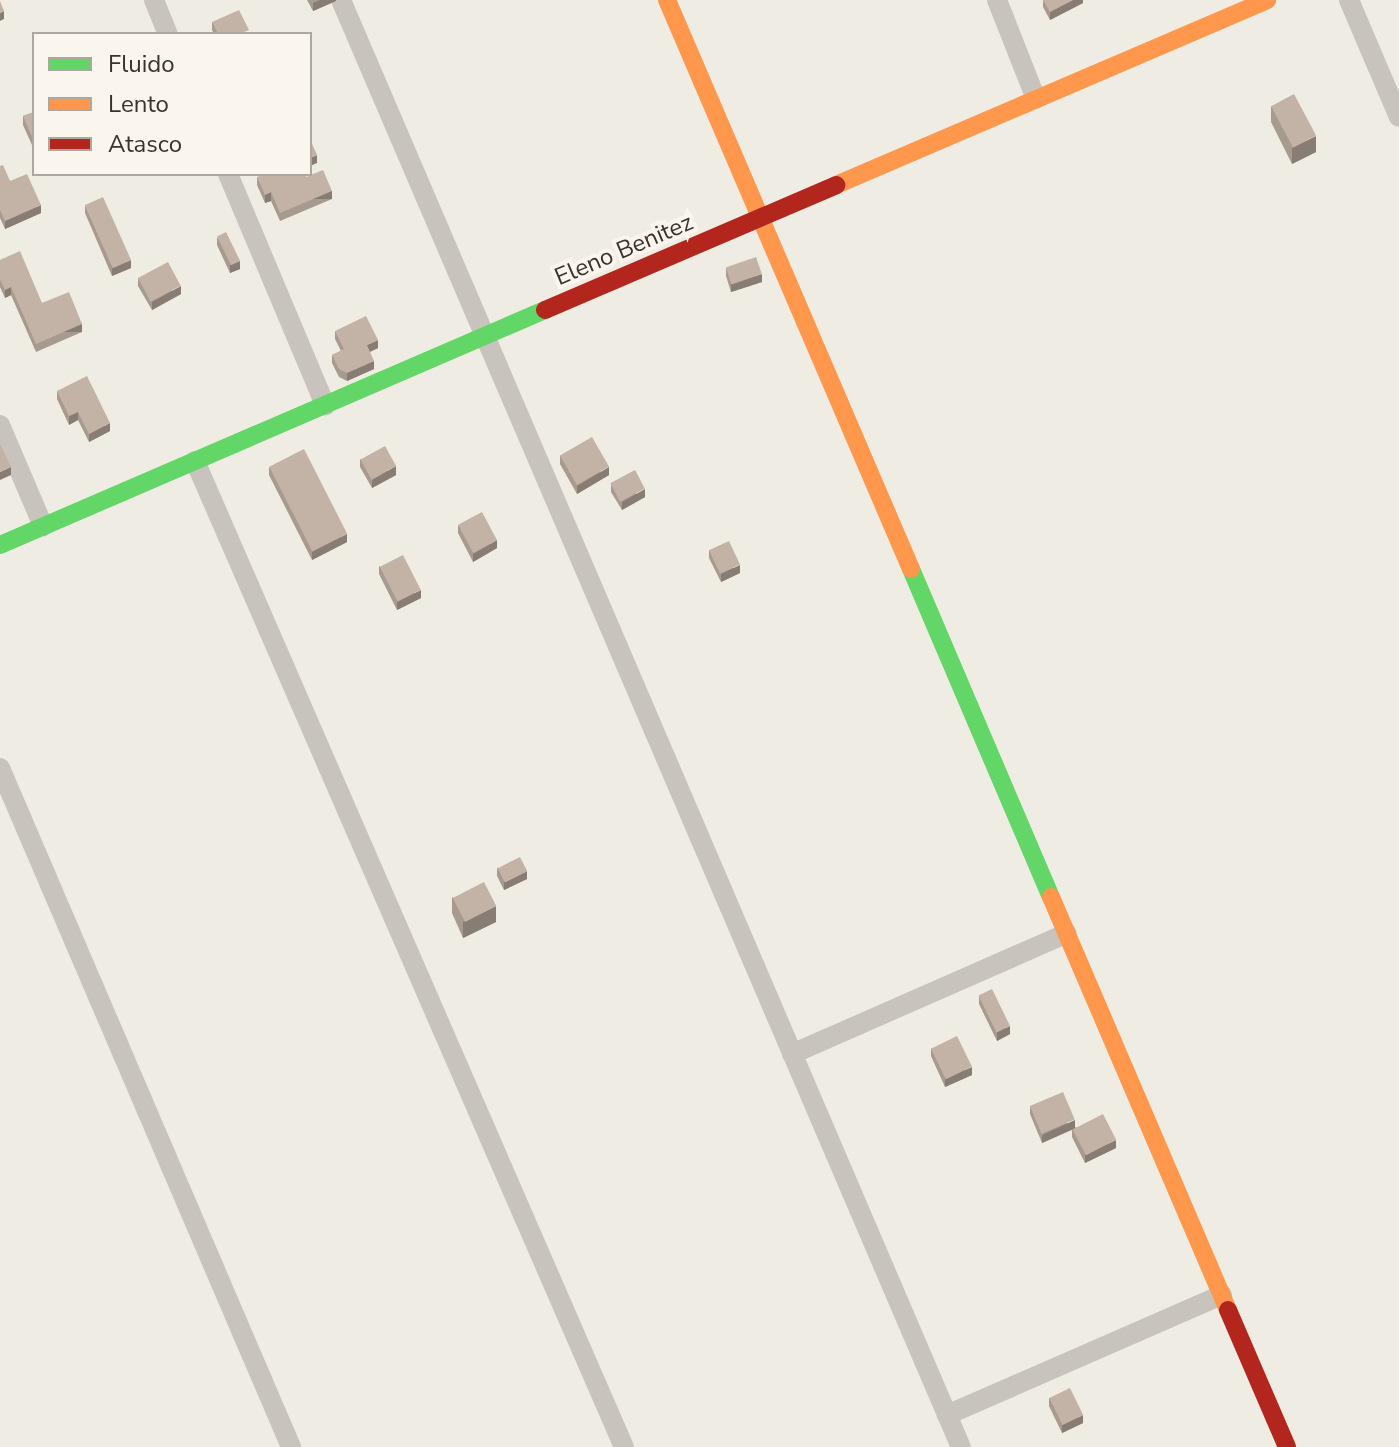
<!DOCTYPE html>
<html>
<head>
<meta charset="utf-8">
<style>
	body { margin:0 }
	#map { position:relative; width:1399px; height:1447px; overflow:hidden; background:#efece4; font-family:"Nunito Sans",sans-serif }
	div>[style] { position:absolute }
	.street>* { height:20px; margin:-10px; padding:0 10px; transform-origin:10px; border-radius:10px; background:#c8c4bd }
	.fast>* { height:18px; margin:-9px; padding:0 9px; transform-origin:9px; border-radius:9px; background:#63d668 }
	.slow>* { height:18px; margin:-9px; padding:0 9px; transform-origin:9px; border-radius:9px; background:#ff974d }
	.jam>* { height:18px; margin:-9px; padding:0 9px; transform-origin:9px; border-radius:9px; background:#b3261e }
	.wall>* { inset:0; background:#a79a8f }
	.shaded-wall>* { inset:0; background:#887d74; transform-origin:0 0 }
	.building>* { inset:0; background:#c2b3a6; transform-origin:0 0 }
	span { translate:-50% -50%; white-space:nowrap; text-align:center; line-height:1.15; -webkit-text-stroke:8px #faf6ed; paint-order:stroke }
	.street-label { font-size:24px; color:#3a322b }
	.legend { position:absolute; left:32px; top:32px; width:280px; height:144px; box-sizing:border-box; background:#faf6ed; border:2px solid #ada89f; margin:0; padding:10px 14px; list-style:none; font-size:24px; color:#3a322b }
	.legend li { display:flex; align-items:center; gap:16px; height:40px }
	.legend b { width:40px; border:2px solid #ada89f }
</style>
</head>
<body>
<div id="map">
	<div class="street">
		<div style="left:154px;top:0;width:37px;rotate:68deg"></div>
		<div style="left:341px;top:0;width:1574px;rotate:66.81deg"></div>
		<div style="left:997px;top:0;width:106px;rotate:68.5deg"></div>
		<div style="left:1349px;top:0;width:127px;rotate:66.9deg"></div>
		<div style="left:228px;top:174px;width:251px;rotate:67.2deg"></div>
		<div style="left:0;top:425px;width:110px;rotate:66.9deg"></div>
		<div style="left:195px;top:461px;width:1075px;rotate:66.49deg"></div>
		<div style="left:0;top:768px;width:739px;rotate:66.8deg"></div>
		<div style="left:792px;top:1054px;width:300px;rotate:-23.7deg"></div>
		<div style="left:947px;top:1415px;width:300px;rotate:-23.6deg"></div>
	</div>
	<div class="fast">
		<div style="left:0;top:545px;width:594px;rotate:-23.33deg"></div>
		<div style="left:911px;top:569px;width:357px;rotate:66.9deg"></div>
	</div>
	<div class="slow">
		<div style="left:667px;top:0;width:619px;rotate:66.79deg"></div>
		<div style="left:836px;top:185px;width:469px;rotate:-23.2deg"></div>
		<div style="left:1051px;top:897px;width:449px;rotate:66.8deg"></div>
	</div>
	<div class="jam">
		<div style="left:545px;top:310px;width:317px;rotate:-23.2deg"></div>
		<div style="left:1228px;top:1310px;width:149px;rotate:66.7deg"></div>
	</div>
	<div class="wall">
		<div style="clip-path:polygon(307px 0,336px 0,336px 1px,313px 11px)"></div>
		<div style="clip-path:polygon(1043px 0,1083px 0,1083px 3px,1050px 20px,1043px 7px)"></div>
		<div style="clip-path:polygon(212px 22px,249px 34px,214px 34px,212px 30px)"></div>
		<div style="clip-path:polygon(1271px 106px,1316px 152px,1292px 164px,1271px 122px)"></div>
		<div style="clip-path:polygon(34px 112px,32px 145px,23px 125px,23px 116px)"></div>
		<div style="clip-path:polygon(0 166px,10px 181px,41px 213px,5px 229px,0 218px)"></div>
		<div style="clip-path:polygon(257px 177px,306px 177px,332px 199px,280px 221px,271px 201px,265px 203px,257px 185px)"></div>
		<div style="clip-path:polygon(85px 205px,131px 268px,112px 276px,85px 213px)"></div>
		<div style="clip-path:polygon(217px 237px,240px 269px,230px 273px,217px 245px)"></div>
		<div style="clip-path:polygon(0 260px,42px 303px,82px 332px,36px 352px,11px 295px,5px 298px,0 287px)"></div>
		<div style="clip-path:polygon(726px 268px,762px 282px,731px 292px,726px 276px)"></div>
		<div style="clip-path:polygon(138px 278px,181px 294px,152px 310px,138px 286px)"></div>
		<div style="clip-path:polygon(335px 331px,378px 348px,370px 352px,374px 369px,347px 381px,339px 377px,332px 363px,332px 355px,341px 351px,335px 339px)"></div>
		<div style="clip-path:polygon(57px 391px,110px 431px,89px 442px,78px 420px,69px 425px,57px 399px)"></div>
		<div style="clip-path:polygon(560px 456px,609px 475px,577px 494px,560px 464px)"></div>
		<div style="clip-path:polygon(360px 459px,396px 475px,372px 488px,360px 467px)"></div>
		<div style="clip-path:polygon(269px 467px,347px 542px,312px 560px,269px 475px)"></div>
		<div style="clip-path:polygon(611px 484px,645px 497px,622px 510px,611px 492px)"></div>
		<div style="clip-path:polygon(458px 525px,497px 548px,473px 562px,458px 533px)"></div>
		<div style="clip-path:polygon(709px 550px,740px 573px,721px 582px,709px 558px)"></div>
		<div style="clip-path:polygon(379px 566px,421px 598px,397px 610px,379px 574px)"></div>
		<div style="clip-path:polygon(497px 868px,527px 879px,504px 890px,497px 876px)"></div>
		<div style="clip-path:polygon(452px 897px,496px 922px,463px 938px,452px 913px)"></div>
		<div style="clip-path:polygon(979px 996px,1010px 1034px,997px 1041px,979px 1004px)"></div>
		<div style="clip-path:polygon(931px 1048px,972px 1075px,945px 1087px,931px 1056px)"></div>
		<div style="clip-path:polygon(1030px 1106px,1075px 1127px,1116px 1148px,1085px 1163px,1072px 1137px,1072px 1130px,1042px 1143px,1030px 1114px)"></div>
		<div style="clip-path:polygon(1049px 1398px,1083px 1423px,1062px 1433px,1049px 1406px)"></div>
	</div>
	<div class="shaded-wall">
		<div style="clip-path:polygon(320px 0,336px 0,336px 1px,313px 11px,313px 3px)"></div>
		<div style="clip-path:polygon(1073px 0,1083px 0,1083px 3px,1050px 20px,1050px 12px)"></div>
		<div style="clip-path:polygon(4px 11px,4px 19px,0 21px,0 13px)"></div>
		<div style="clip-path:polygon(1316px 136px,1316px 152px,1292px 164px,1292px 148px)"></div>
		<div style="clip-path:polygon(317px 155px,317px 163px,310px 166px,310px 158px)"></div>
		<div style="left:332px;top:191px;width:8px;height:56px;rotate:90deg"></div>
		<div style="clip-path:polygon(271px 192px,271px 201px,265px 203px,265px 195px)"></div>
		<div style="clip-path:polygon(41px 205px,41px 213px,5px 229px,5px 221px)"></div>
		<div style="clip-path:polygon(131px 260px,131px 268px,112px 276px,112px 268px)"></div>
		<div style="clip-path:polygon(240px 261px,240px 269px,230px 273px,230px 265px)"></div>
		<div style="clip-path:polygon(762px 274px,762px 282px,731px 292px,731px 284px)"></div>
		<div style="clip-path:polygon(181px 286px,181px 294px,152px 310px,152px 302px)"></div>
		<div style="clip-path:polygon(11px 287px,11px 295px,5px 298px,5px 290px)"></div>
		<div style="left:82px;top:324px;width:8px;height:50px;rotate:90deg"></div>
		<div style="clip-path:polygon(378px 340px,378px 348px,367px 353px,367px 345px)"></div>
		<div style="clip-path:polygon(374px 361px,374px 369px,347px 381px,347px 373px)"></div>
		<div style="clip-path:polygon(78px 412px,78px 420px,69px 425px,69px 416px)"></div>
		<div style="clip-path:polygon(110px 423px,110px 431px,89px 442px,89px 434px)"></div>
		<div style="clip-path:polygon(396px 466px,396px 475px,372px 488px,372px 480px)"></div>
		<div style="clip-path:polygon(11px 467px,11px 475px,0 480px,0 472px)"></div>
		<div style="clip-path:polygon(609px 467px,609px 475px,577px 494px,577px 486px)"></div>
		<div style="clip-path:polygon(645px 489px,645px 497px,622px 510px,622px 502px)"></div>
		<div style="clip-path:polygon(347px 534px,347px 542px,312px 560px,312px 552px)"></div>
		<div style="clip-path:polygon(497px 540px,497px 548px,473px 562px,473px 554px)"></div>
		<div style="clip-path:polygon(740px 565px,740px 573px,721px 582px,721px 574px)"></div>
		<div style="clip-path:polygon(421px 590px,421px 598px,397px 610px,397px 602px)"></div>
		<div style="clip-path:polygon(527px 871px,527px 879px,504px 890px,504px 882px)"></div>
		<div style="clip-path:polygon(496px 906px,496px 922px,463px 938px,463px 922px)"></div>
		<div style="clip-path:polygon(1010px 1026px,1010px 1034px,997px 1041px,997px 1032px)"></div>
		<div style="clip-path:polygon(972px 1067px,972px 1075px,945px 1087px,945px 1079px)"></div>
		<div style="clip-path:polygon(1075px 1120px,1075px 1128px,1042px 1143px,1042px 1135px)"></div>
		<div style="clip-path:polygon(1116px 1140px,1116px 1148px,1085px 1163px,1085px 1155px)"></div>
		<div style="clip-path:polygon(1083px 1415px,1083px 1423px,1062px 1433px,1062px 1425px)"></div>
	</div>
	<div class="building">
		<div style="clip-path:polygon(1043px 0,1073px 0,1050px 12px)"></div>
		<div style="clip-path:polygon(0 1px,4px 11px,0 13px)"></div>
		<div style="clip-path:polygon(239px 10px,249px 30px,239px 34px,218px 34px,212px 22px)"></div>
		<div style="left:1294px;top:94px;width:47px;height:26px;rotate:62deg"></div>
		<div style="clip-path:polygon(34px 112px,34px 136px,32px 137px,23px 116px)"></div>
		<div style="clip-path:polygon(310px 139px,317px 155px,310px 158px)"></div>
		<div style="clip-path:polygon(3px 165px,10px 181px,27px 174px,41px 205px,5px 221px,0 210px,0 166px)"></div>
		<div style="clip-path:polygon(323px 170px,332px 191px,280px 213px,271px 192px,265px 195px,257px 177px,264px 174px,305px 174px,306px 177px)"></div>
		<div style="left:103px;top:197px;width:69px;height:20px;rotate:66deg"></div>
		<div style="left:226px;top:232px;width:32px;height:10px;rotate:64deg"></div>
		<div style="clip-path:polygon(20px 251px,42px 303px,69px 292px,82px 324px,36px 344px,11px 287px,5px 290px,0 279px,0 260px)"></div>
		<div style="left:756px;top:257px;width:18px;height:32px;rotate:71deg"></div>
		<div style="left:168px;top:262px;width:27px;height:34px;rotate:62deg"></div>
		<div style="clip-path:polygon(366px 316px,378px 340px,367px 345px,374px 361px,347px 373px,339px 369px,332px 355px,344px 349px,335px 331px)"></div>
		<div style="clip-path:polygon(87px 376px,110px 423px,89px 434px,78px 412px,69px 416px,57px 391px)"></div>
		<div style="left:592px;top:437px;width:34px;height:37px;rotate:60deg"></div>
		<div style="clip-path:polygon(0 444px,11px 467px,0 472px)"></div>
		<div style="left:385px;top:446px;width:23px;height:28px;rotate:61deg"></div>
		<div style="left:304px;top:449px;width:95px;height:39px;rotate:63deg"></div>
		<div style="left:635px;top:470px;width:21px;height:28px;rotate:62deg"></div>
		<div style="left:482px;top:512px;width:32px;height:27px;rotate:62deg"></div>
		<div style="left:729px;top:541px;width:26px;height:22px;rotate:65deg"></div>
		<div style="left:403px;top:555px;width:39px;height:26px;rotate:63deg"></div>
		<div style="left:520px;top:857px;width:16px;height:25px;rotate:63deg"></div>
		<div style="left:484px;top:882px;width:27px;height:35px;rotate:63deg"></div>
		<div style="left:992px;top:989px;width:41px;height:15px;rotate:64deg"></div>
		<div style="left:957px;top:1036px;width:34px;height:29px;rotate:64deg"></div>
		<div style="left:1063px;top:1092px;width:30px;height:36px;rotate:67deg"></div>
		<div style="left:1103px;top:1114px;width:29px;height:34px;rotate:63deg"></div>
		<div style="left:1070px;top:1388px;width:30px;height:23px;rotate:64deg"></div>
	</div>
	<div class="street-label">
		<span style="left:624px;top:250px;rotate:-23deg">Eleno Benitez</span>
	</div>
	<ul class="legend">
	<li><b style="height:10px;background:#63d668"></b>Fluido</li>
	<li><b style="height:10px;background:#ff974d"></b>Lento</li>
	<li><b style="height:10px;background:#b3261e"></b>Atasco</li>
	</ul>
</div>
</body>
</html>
